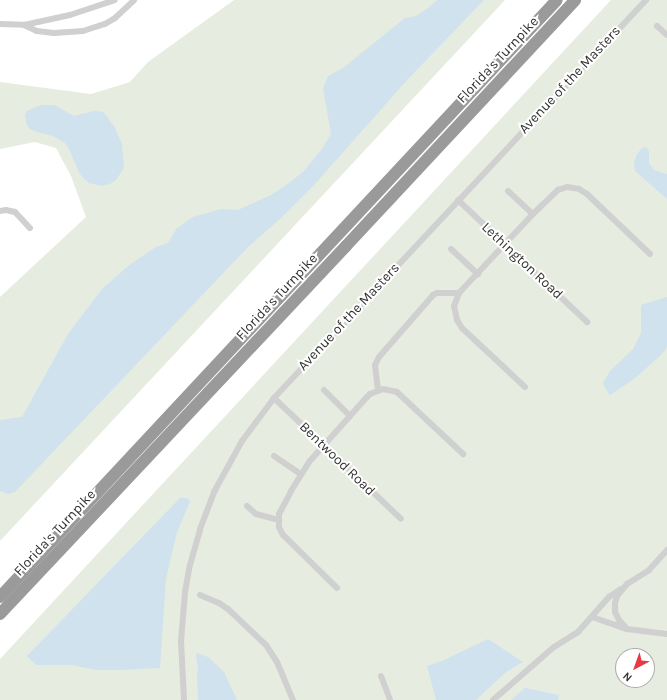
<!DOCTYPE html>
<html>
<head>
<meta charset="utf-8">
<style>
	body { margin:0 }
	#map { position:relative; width:667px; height:700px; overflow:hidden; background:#fff; font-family:Karla,sans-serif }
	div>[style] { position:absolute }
	.green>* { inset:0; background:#e6ecdf }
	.water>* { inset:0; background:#cfe2ee }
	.minor>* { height:6px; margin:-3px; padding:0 3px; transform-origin:3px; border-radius:3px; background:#d0d0d0 }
	.motorway>* { height:12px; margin:-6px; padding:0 6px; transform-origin:6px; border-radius:6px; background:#9a9a9a }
	span { translate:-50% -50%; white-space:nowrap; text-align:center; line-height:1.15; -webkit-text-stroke:4px #fff; paint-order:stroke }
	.street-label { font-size:14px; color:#333 }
	.north { position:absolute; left:615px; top:648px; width:40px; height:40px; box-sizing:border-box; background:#fff; border:1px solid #adadad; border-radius:50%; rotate:221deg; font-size:11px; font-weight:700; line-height:16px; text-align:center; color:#333 }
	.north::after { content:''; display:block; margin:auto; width:14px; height:18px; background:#e63946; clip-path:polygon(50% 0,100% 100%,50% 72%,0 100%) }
</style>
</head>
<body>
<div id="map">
	<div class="green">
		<div style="clip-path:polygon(234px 0,505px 0,0 541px,0 297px,86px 217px,71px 176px,56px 148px,35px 142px,0 149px,0 82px,91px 94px,130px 82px,148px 62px)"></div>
		<div style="clip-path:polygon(evenodd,611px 0,667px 0,667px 700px,0 700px,0 659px,611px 0,623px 656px,647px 656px,647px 680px,623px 680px,623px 656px)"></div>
	</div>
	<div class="water">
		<div style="clip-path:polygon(437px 0,484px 0,408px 79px,314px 185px,281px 218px,248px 247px,15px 492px,8px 494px,0 491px,0 420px,22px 417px,68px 334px,102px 289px,128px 266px,156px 247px,168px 243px,177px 228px,193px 217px,221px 209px,238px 210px,271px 195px,289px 183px,304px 171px,322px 149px,331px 134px,323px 88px,328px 76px,343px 68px,405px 18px,416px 16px,428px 8px)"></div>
		<div style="clip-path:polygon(41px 105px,54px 105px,74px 116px,94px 111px,103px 112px,114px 126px,122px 144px,124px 168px,116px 180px,112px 183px,102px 186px,89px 183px,83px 178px,79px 172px,69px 149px,65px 143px,53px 136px,34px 131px,30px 129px,27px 125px,25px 115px,27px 111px)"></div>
		<div style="clip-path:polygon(646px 147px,649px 151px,649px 163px,654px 170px,667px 174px,667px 199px,635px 171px,634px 162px,637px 154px,642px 148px)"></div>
		<div style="clip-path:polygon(667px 297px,667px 347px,663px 353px,634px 379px,610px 395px,605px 388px,603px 383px,610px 371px,633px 349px,641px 333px,641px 305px)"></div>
		<div style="clip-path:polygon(180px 498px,187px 498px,190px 502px,177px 532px,166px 579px,160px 668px,119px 670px,96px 670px,72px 665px,36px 665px,27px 656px)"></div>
		<div style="clip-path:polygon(488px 639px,523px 662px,506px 672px,476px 700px,436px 700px,427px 666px,442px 661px)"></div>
		<div style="clip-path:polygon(197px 653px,208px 657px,224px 672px,237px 700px,198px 700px,197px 675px,198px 667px,196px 658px)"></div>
		<div style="clip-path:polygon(525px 688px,559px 695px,558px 700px,511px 700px)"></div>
	</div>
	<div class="minor">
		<div style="left:0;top:24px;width:24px;rotate:2deg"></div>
		<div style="left:24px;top:25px;width:47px;rotate:-12.3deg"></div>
		<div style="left:70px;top:15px;width:47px;rotate:-18.4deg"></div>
		<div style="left:24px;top:25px;width:14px;rotate:25deg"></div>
		<div style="left:37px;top:31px;width:17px;rotate:7deg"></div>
		<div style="left:54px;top:33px;width:29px;rotate:-4deg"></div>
		<div style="left:83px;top:31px;width:23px;rotate:-18deg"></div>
		<div style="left:105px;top:24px;width:12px;rotate:-31deg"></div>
		<div style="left:115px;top:18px;width:26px;rotate:-43deg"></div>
		<div style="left:657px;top:26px;width:13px;rotate:42deg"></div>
		<div style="left:508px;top:191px;width:34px;rotate:43deg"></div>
		<div style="left:458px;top:200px;width:178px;rotate:43.4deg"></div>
		<div style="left:0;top:211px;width:6px;rotate:-9deg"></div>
		<div style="left:6px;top:210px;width:9px;rotate:13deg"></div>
		<div style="left:15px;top:212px;width:22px;rotate:47deg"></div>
		<div style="left:451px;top:249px;width:37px;rotate:43deg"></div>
		<div style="left:525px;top:387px;width:86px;rotate:-136.9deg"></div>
		<div style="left:462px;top:328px;width:9px;rotate:-122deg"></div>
		<div style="left:457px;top:320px;width:14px;rotate:-102deg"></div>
		<div style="left:454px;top:306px;width:14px;rotate:-69deg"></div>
		<div style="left:459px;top:293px;width:108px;rotate:-46.9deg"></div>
		<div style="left:533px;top:214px;width:35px;rotate:-44deg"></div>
		<div style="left:558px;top:190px;width:9px;rotate:-18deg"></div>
		<div style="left:567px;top:187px;width:12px;rotate:9deg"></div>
		<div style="left:579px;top:189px;width:9px;rotate:32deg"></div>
		<div style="left:587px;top:194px;width:87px;rotate:43.6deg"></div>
		<div style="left:324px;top:390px;width:37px;rotate:45deg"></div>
		<div style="left:378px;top:390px;width:25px;rotate:-97deg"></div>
		<div style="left:375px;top:365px;width:9px;rotate:-63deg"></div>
		<div style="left:379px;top:357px;width:82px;rotate:-48.9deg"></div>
		<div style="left:433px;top:295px;width:4px;rotate:-27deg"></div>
		<div style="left:437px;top:293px;width:22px"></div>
		<div style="left:274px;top:398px;width:175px;rotate:43.6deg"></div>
		<div style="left:274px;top:456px;width:32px;rotate:34deg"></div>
		<div style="left:247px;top:506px;width:12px;rotate:42deg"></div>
		<div style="left:256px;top:514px;width:24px;rotate:15deg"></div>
		<div style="left:337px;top:588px;width:76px;rotate:-135.5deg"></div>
		<div style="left:283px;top:535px;width:9px;rotate:-117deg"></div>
		<div style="left:279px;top:527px;width:13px;rotate:-90deg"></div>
		<div style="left:279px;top:514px;width:26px;rotate:-62deg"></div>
		<div style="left:291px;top:491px;width:34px;rotate:-58deg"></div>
		<div style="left:309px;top:462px;width:87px;rotate:-48.3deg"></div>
		<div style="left:367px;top:397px;width:4px;rotate:-45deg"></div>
		<div style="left:370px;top:394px;width:14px;rotate:-21deg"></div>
		<div style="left:383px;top:389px;width:14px;rotate:12deg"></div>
		<div style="left:397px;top:392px;width:91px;rotate:43.2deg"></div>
		<div style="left:200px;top:595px;width:21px;rotate:23deg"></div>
		<div style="left:219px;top:603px;width:11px;rotate:34deg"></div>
		<div style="left:228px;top:609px;width:52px;rotate:43.5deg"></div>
		<div style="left:266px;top:645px;width:20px;rotate:57deg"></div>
		<div style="left:277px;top:662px;width:41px;rotate:67.2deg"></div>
		<div style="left:592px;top:617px;width:37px;rotate:19deg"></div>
		<div style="left:627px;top:629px;width:40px;rotate:7.1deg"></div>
		<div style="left:627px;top:629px;width:12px;rotate:-132deg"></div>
		<div style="left:619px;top:620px;width:9px;rotate:-117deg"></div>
		<div style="left:615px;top:612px;width:9px;rotate:-90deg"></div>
		<div style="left:615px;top:603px;width:7px;rotate:-74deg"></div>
		<div style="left:617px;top:596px;width:16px;rotate:-50deg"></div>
		<div style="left:627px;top:584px;width:26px;rotate:-32deg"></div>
		<div style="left:649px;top:570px;width:27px;rotate:-48deg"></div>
		<div style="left:381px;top:676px;width:26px;rotate:69deg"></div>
		<div style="left:184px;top:700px;width:59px;rotate:-92.9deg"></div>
		<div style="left:181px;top:641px;width:49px;rotate:-85.3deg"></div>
		<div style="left:185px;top:592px;width:27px;rotate:-80deg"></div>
		<div style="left:190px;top:565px;width:37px;rotate:-74deg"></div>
		<div style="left:200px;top:529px;width:40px;rotate:-69deg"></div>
		<div style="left:214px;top:492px;width:58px;rotate:-61.2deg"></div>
		<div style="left:242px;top:441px;width:54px;rotate:-53.3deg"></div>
		<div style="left:274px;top:398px;width:545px;rotate:-46.93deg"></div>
		<div style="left:493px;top:700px;width:81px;rotate:-41deg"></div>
		<div style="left:554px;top:647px;width:28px;rotate:-32deg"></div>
		<div style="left:578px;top:632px;width:47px;rotate:-48.5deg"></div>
		<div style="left:609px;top:597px;width:14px;rotate:-34deg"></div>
	</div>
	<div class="motorway">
		<div style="left:0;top:597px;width:816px;rotate:-46.99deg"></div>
		<div style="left:0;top:614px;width:505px;rotate:-46.76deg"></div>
		<div style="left:346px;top:246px;width:336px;rotate:-47deg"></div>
	</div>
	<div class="street-label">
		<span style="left:498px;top:60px;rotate:-47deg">Florida's Turnpike</span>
		<span style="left:570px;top:80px;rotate:-47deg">Avenue of the Masters</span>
		<span style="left:522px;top:261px;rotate:43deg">Lethington Road</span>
		<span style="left:277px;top:297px;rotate:-47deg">Florida's Turnpike</span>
		<span style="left:349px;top:317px;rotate:-47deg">Avenue of the Masters</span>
		<span style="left:337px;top:459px;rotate:44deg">Bentwood Road</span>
		<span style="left:55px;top:533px;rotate:-47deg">Florida's Turnpike</span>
	</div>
	<div class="north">N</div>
</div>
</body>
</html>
